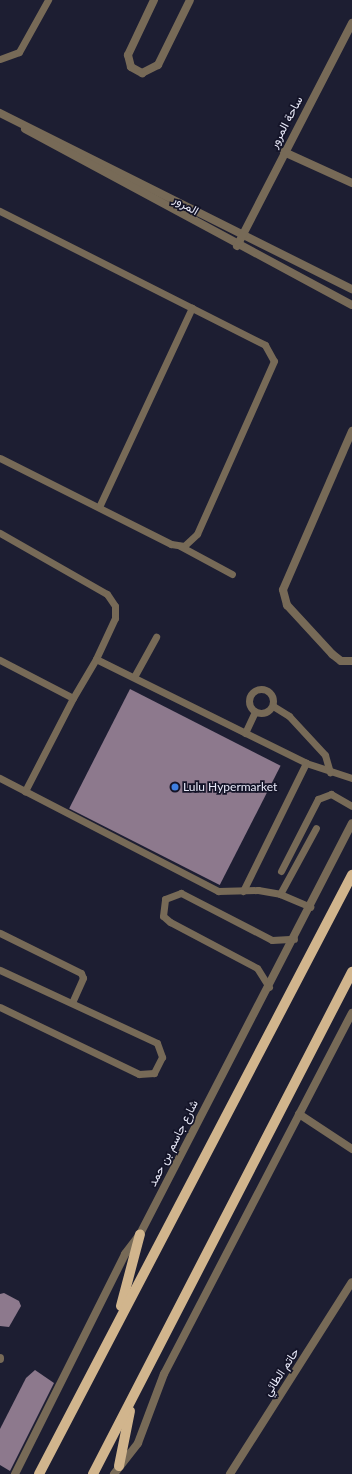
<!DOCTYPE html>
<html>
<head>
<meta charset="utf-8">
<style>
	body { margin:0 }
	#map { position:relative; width:352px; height:1474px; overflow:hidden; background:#1d1e32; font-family:Lato,Vazirmatn,sans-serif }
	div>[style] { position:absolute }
	.building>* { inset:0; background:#8d798d; transform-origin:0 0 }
	.lane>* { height:7px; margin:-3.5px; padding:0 3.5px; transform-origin:3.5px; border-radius:3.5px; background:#776a57 }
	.lane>.ring { margin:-3.5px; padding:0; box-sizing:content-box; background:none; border:7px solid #776a57; border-radius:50% }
	.street>* { height:8px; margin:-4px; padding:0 4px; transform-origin:4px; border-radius:4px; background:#776a57 }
	.primary>* { height:10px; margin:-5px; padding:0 5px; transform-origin:5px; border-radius:5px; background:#d1b58d }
	.dots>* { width:11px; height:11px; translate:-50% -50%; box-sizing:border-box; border:2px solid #141428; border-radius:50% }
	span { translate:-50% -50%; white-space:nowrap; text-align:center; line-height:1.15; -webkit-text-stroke:3.5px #141428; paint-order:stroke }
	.street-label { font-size:12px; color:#e8e9f8 }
	.poi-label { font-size:12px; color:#e8e9f8 }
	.left { translate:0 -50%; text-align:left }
</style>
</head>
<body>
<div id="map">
	<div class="building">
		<div style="left:130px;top:689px;width:169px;height:134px;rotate:27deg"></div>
		<div style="clip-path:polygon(4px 1293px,19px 1301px,21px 1306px,9px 1327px,0 1326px,0 1294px)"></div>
		<div style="clip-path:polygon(35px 1370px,54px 1383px,10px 1471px,0 1465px,0 1429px,26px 1378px)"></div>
	</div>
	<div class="lane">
		<div style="left:0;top:59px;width:20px;rotate:-20deg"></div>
		<div style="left:19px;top:52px;width:60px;rotate:-60.9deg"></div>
		<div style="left:0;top:211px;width:297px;rotate:26.8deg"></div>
		<div style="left:265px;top:345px;width:18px;rotate:61deg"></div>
		<div style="left:274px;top:361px;width:189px;rotate:114deg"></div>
		<div style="left:197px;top:534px;width:18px;rotate:137deg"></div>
		<div style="left:184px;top:546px;width:13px;rotate:-171deg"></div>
		<div style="left:171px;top:544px;width:191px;rotate:-153.3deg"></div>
		<div style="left:99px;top:507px;width:220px;rotate:-65deg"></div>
		<div style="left:0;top:533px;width:123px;rotate:29.7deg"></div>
		<div style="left:107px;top:594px;width:14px;rotate:56deg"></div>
		<div style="left:115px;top:606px;width:12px;rotate:90deg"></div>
		<div style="left:115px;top:618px;width:45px;rotate:114.9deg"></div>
		<div style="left:96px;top:659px;width:234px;rotate:26.3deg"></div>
		<div style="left:306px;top:763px;width:48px;rotate:18.1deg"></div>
		<div style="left:180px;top:546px;width:59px;rotate:28.3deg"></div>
		<div style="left:0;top:660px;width:82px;rotate:27.5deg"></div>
		<div style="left:73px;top:698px;width:105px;rotate:117.3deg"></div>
		<div style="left:134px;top:677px;width:46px;rotate:-61.2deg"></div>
		<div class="ring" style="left:249px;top:689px;width:17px;height:17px"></div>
		<div style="left:73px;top:698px;width:45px;rotate:-59.5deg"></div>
		<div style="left:273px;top:706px;width:19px;rotate:32deg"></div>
		<div style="left:289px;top:716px;width:53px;rotate:47.3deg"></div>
		<div style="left:325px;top:755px;width:18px;rotate:74deg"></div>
		<div style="left:245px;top:733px;width:23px;rotate:-65deg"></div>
		<div style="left:0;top:778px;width:246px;rotate:27.4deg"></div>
		<div style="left:218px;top:891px;width:40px;rotate:-1.4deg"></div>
		<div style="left:258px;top:890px;width:22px;rotate:10deg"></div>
		<div style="left:280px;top:894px;width:33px;rotate:23deg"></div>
		<div style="left:281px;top:871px;width:81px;rotate:-62.8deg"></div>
		<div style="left:318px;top:799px;width:14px;rotate:-21deg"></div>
		<div style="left:331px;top:794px;width:24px;rotate:30deg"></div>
		<div style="left:243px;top:891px;width:143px;rotate:-63.8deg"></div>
		<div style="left:280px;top:894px;width:75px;rotate:-61.4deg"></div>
		<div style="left:0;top:933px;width:90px;rotate:26.3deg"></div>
		<div style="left:81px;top:973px;width:5px;rotate:68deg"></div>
		<div style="left:83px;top:978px;width:27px;rotate:114deg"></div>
		<div style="left:0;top:970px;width:173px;rotate:24.9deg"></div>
		<div style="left:157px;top:1043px;width:15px;rotate:70deg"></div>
		<div style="left:162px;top:1057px;width:18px;rotate:117deg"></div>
		<div style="left:154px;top:1073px;width:15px;rotate:176deg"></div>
		<div style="left:139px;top:1074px;width:154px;rotate:-154.3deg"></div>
		<div style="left:269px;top:987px;width:22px;rotate:-122deg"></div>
		<div style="left:257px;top:968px;width:98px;rotate:-152.1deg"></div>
		<div style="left:170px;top:922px;width:9px;rotate:-139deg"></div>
		<div style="left:163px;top:916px;width:17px;rotate:-83deg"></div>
		<div style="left:165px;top:899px;width:17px;rotate:-21deg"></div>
		<div style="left:181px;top:893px;width:102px;rotate:27.3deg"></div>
		<div style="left:272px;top:940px;width:22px;rotate:-3deg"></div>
	</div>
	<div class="street">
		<div style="left:154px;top:0;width:61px;rotate:115.3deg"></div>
		<div style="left:128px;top:55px;width:12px;rotate:76deg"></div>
		<div style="left:131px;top:67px;width:13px;rotate:29deg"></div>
		<div style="left:142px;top:73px;width:18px;rotate:-27deg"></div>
		<div style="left:158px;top:65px;width:72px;rotate:-63.8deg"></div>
		<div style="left:0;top:113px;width:394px;rotate:26.6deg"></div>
		<div style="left:25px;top:129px;width:371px;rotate:28.3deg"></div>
		<div style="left:284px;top:152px;width:75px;rotate:24.5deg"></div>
		<div style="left:237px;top:246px;width:251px;rotate:-62.7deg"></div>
		<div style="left:352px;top:431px;width:173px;rotate:113.5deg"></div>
		<div style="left:283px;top:590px;width:16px;rotate:75deg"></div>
		<div style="left:287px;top:605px;width:67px;rotate:47.4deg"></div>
		<div style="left:332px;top:654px;width:11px;rotate:38deg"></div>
		<div style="left:341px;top:661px;width:11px"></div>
		<div style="left:299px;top:1114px;width:64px;rotate:33.4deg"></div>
		<div style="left:0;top:1359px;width:1px;rotate:-90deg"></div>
		<div style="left:15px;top:1474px;width:246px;rotate:-63.4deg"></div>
		<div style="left:125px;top:1254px;width:25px;rotate:-53deg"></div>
		<div style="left:140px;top:1234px;width:462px;rotate:-62.7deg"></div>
		<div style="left:114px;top:1474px;width:39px;rotate:-52deg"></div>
		<div style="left:138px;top:1443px;width:74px;rotate:-69.4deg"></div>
		<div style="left:164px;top:1374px;width:407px;rotate:-62.5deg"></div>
		<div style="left:230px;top:1474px;width:227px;rotate:-57.6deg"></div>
	</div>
	<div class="primary">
		<div style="left:121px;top:1306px;width:74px;rotate:-75.2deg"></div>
		<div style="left:119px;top:1466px;width:56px;rotate:-78.7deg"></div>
		<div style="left:39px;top:1474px;width:676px;rotate:-62.41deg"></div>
		<div style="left:93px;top:1474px;width:565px;rotate:-62.71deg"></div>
	</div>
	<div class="dots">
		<div style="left:175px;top:787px;background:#3f7fe0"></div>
	</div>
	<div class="street-label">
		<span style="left:286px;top:122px;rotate:-62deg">ساحة المرور</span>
		<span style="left:186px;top:205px;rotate:30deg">المرور</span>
		<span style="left:173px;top:1143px;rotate:-63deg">شارع جاسم بن حمد</span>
		<span style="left:281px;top:1372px;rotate:-57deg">حاتم الطائي</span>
	</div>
	<div class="poi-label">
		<span class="left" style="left:183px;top:787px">Lulu Hypermarket</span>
	</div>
</div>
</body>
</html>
